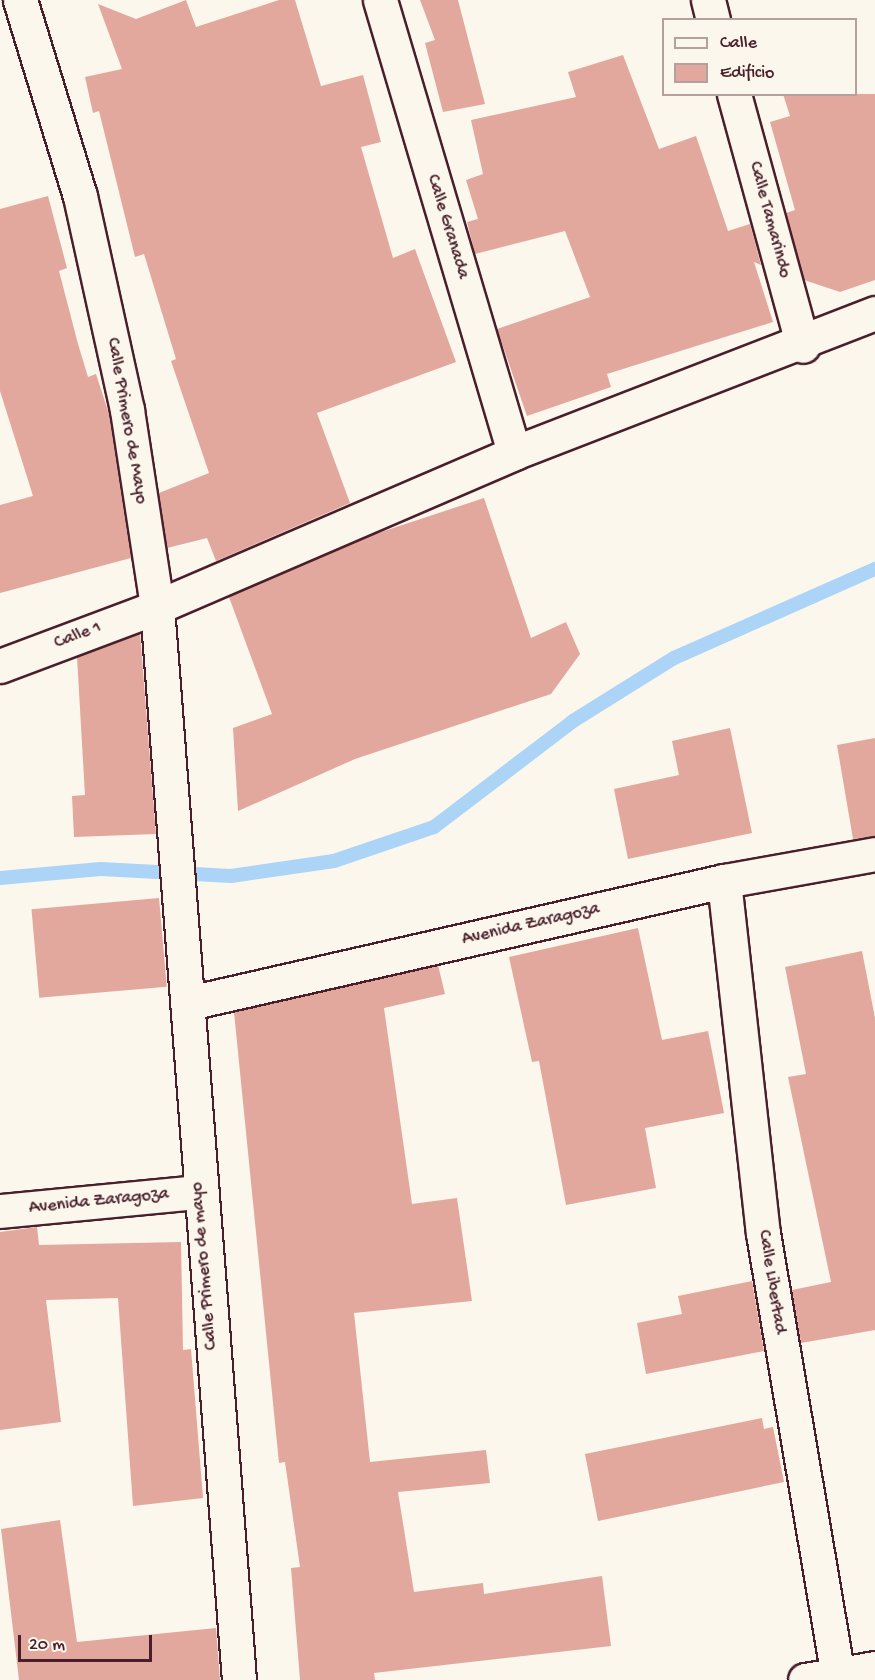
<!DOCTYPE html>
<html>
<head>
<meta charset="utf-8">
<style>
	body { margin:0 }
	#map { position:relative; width:875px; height:1680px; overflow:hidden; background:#fbf7ec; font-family:"Gochi Hand",sans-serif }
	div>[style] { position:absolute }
	.stream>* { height:14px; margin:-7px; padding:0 7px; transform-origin:7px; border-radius:7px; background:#acd4f6 }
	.building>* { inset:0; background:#e2a89e; transform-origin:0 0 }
	.roads { filter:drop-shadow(2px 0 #4a1f2b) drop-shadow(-2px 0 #4a1f2b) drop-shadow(0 2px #4a1f2b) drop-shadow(0 -2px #4a1f2b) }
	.minor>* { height:33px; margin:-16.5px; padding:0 16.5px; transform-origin:16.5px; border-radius:16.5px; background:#fbf7ec }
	span { translate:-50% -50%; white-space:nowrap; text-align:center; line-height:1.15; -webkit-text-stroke:5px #fbf7ec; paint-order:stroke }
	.street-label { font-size:18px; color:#4a1f2b }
	.legend { position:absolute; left:662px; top:18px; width:195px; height:78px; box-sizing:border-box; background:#fbf7ec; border:2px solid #b4a19f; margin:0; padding:8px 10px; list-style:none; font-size:18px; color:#4a1f2b }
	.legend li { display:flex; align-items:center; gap:12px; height:30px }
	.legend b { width:30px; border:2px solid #b4a19f }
	.scale { position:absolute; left:18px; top:1635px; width:134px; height:27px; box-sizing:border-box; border:3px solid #4a1f2b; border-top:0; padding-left:8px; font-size:18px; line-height:21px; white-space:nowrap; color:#4a1f2b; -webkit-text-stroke:4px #fbf7ec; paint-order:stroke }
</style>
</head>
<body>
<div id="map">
	<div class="stream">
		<div style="left:0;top:878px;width:101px;rotate:-5.1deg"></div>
		<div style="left:101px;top:869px;width:130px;rotate:3.1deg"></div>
		<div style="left:231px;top:876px;width:104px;rotate:-8.3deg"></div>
		<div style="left:334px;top:861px;width:106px;rotate:-18.8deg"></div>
		<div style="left:434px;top:827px;width:175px;rotate:-37.3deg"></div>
		<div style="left:573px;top:721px;width:119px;rotate:-32deg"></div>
		<div style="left:674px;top:658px;width:220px;rotate:-23.9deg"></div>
	</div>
	<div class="building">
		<div style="clip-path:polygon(186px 0,196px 27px,279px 0,295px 0,321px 86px,363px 75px,381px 142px,361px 147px,393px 258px,415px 249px,456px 362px,317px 413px,350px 503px,216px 561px,207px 538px,167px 548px,159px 493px,209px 473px,171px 361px,176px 359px,144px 254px,135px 257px,99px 111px,93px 113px,85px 77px,122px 69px,98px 4px,136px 19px)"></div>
		<div style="clip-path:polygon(420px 0,458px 0,485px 104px,443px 112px,425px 43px,435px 40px)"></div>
		<div style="clip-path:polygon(623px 55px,659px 149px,696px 136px,728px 231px,750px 224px,761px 265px,754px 262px,773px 322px,607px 374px,611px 387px,527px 416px,497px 329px,590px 297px,565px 231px,475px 254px,467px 222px,478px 219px,466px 180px,483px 174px,471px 120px,576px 97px,568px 72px)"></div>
		<div style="clip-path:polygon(783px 94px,875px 94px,875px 280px,840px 292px,804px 280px,786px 213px,795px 210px,770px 122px,790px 116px)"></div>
		<div style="clip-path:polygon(48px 196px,67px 268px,59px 271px,78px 344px,88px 377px,96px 374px,109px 414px,131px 558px,0 593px,0 505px,33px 496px,0 391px,0 209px)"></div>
		<div style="clip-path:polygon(484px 498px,531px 638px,566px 622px,580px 654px,551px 694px,355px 759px,238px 811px,233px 728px,272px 714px,229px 597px,363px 538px)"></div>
		<div style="clip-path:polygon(140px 633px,156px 834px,74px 837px,72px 796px,85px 795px,77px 657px)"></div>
		<div style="clip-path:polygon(730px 728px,752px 833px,628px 859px,614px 789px,679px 775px,672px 741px)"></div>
		<div style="clip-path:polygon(875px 738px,875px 836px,853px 839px,837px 745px)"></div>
		<div style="left:159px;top:898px;width:89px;height:128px;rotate:85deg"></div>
		<div style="clip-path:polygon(638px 928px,662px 1040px,708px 1031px,724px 1113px,645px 1128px,656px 1188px,566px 1205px,539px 1061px,532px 1062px,509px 957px)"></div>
		<div style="clip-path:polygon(862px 951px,875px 1018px,875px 1330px,801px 1343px,792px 1290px,831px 1282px,788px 1077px,806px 1074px,785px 967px)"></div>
		<div style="clip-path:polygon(438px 965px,445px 994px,384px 1008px,412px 1204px,457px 1198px,472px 1301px,354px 1313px,370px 1462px,486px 1450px,490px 1483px,398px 1492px,414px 1592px,483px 1583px,484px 1594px,602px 1576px,611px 1646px,374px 1673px,375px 1680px,300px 1680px,291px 1568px,300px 1567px,285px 1462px,279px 1463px,234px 1012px)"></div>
		<div style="clip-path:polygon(37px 1227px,39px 1245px,181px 1242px,183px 1350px,191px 1349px,203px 1498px,133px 1506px,118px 1298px,46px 1300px,61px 1422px,0 1430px,0 1232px)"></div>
		<div style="clip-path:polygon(752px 1281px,764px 1351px,646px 1374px,637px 1323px,682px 1314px,678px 1296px)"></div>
		<div style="clip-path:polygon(762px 1418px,764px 1429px,773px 1427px,784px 1482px,598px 1521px,585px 1454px)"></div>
		<div style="clip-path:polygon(60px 1520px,77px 1642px,216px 1628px,220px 1680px,19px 1680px,1px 1529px)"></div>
	</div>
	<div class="roads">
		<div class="minor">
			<div style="left:20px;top:0;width:205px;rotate:73deg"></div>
			<div style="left:80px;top:196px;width:219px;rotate:77.6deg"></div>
			<div style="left:127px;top:410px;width:199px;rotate:81.3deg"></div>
			<div style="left:157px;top:607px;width:1076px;rotate:85.63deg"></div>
			<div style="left:380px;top:0;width:472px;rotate:73.5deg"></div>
			<div style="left:708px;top:0;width:21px;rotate:76deg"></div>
			<div style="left:734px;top:94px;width:261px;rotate:74.7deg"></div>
			<div style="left:0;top:666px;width:168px;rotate:-20.6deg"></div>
			<div style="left:157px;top:607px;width:389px;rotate:-23.3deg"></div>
			<div style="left:514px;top:453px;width:387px;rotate:-21.2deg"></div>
			<div style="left:724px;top:881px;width:354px;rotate:83.7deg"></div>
			<div style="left:763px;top:1233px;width:453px;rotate:80.4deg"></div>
			<div style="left:189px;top:1003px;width:549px;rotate:-12.85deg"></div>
			<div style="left:724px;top:881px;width:153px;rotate:-10.1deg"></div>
			<div style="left:0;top:1211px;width:199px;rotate:-5.5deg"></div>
			<div style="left:805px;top:1680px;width:71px;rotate:-9.7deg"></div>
		</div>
	</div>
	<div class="street-label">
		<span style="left:769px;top:220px;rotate:75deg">Calle Tamarindo</span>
		<span style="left:447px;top:227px;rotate:73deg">Calle Granada</span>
		<span style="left:126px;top:421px;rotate:80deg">Calle Primero de Mayo</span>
		<span style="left:78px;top:636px;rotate:-21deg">Calle 1</span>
		<span style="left:531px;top:925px;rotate:-13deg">Avenida Zaragoza</span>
		<span style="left:99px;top:1202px;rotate:-6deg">Avenida Zaragoza</span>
		<span style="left:205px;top:1266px;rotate:-95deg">Calle Primero de mayo</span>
		<span style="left:771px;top:1282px;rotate:81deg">Calle Libertad</span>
	</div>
	<ul class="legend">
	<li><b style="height:8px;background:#fbf7ec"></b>Calle</li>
	<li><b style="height:16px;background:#e2a89e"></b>Edificio</li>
	</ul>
	<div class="scale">20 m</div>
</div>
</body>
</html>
